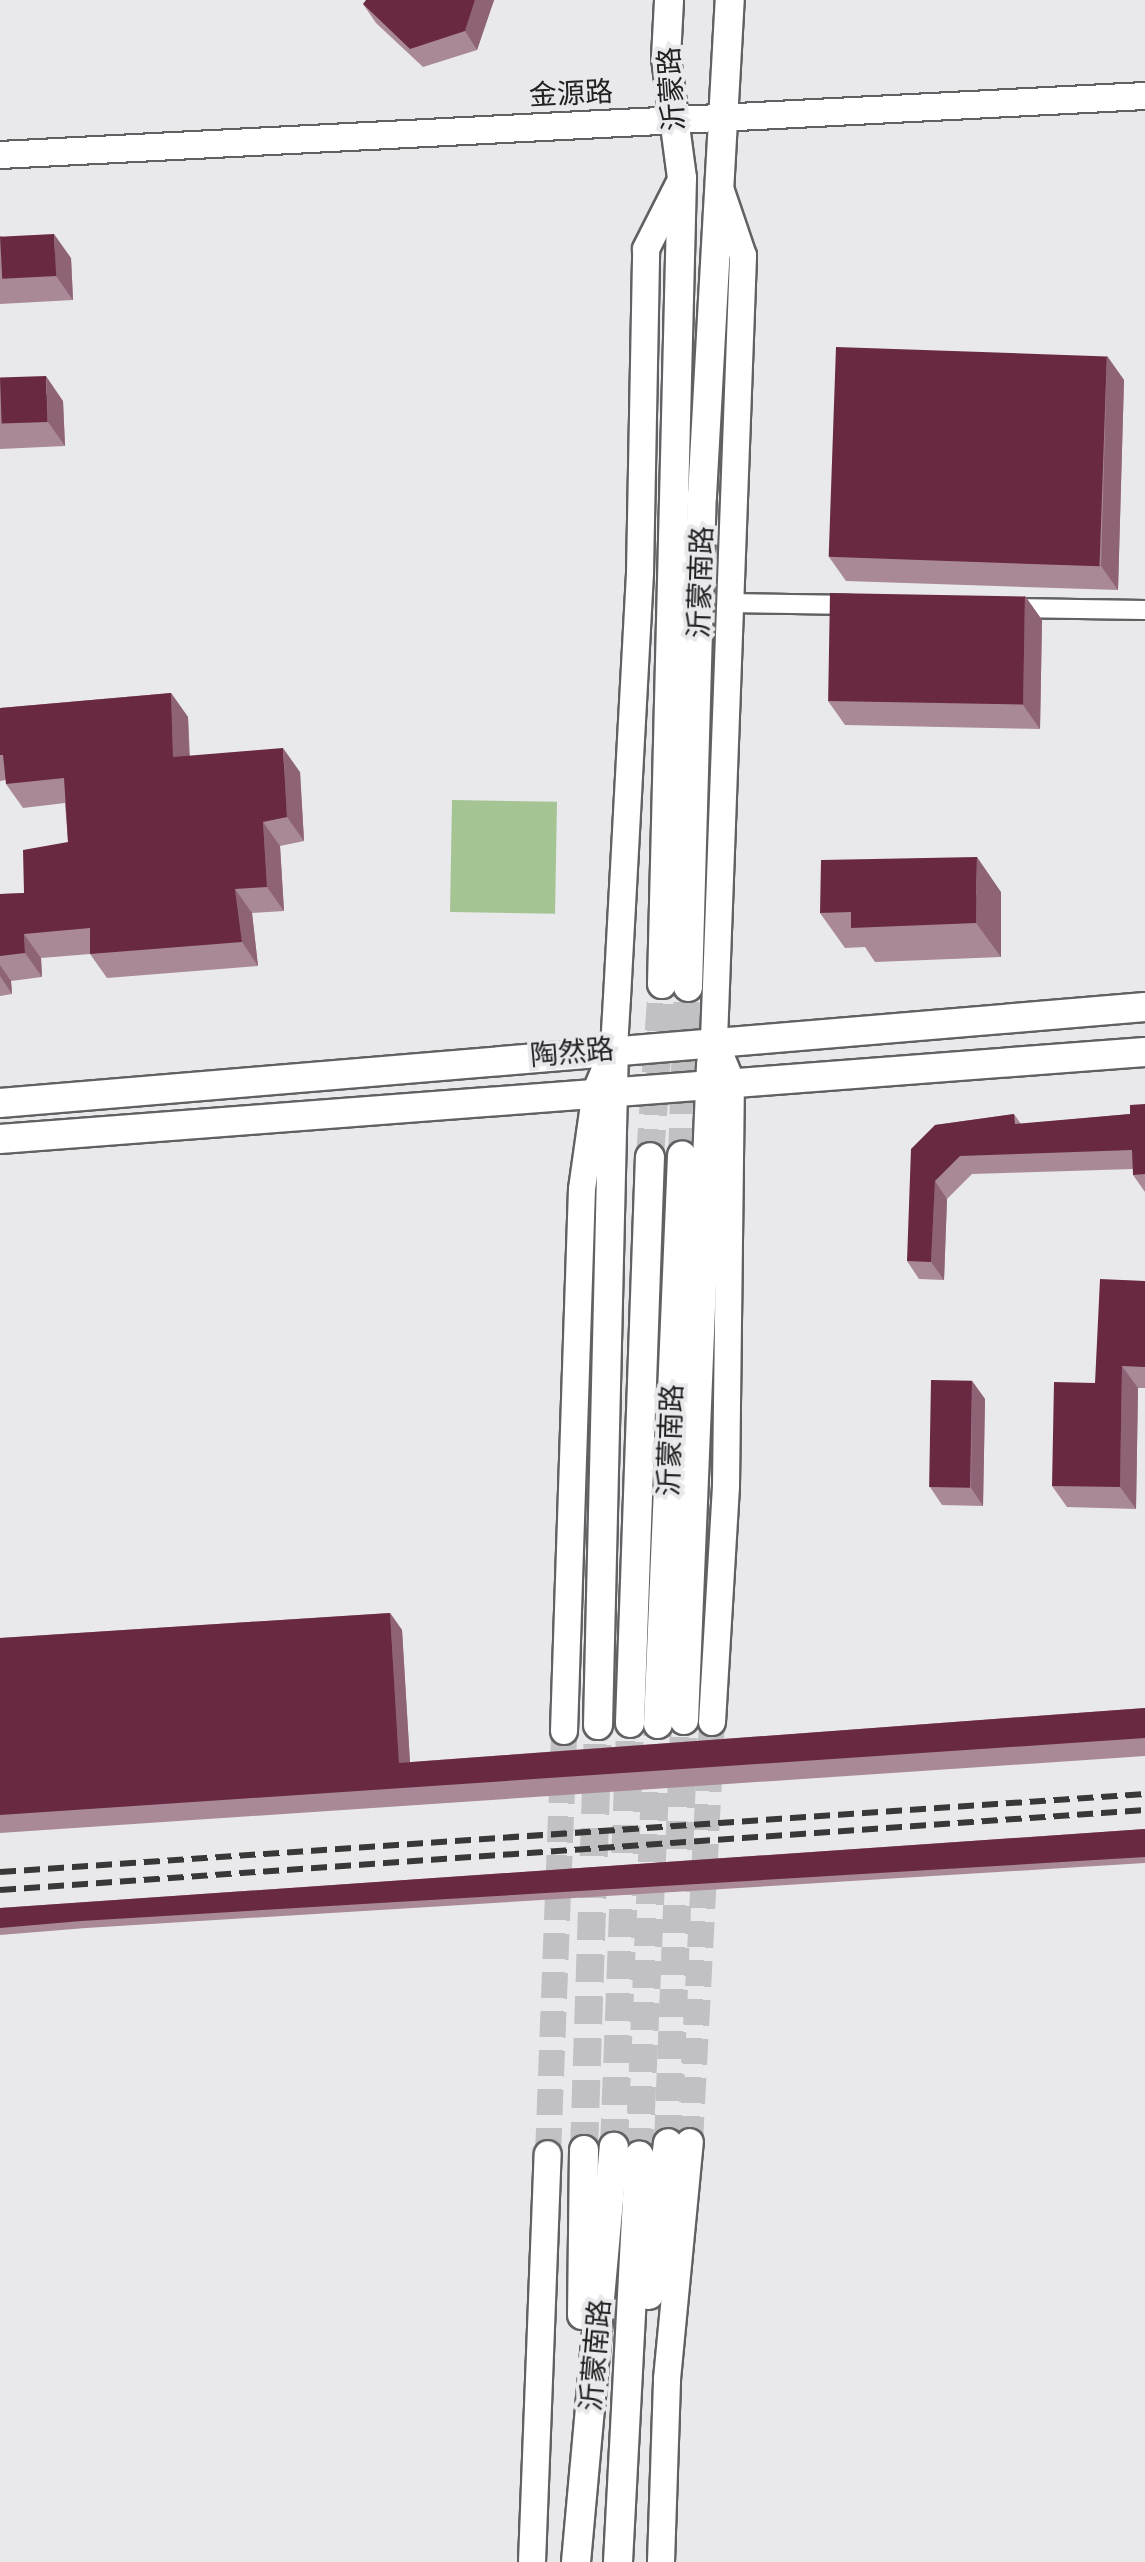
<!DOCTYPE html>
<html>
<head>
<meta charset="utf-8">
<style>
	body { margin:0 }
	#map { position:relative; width:1145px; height:2562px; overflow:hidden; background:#e9e9ec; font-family:Quicksand,"Noto Sans SC",sans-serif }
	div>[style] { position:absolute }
	.green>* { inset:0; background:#a5c493; transform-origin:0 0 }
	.secondary-tunnel>* { height:26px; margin-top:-13px; transform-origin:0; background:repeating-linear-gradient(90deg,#c1c1c4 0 26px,transparent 0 39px) }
	.primary-tunnel>* { height:28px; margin-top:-14px; transform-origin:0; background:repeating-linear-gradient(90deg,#c1c1c4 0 28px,transparent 0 42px) }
	.roads { filter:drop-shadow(2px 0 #616164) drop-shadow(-2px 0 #616164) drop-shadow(0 2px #616164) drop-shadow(0 -2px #616164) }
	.street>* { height:18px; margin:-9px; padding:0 9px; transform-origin:9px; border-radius:9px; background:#fff }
	.secondary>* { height:26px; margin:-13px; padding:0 13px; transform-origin:13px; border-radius:13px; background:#fff }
	.primary>* { height:28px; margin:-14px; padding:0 14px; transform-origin:14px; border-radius:14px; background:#fff }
	.rail>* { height:6px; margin-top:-3px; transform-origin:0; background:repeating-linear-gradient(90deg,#383839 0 16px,transparent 0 24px) }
	.wall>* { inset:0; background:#a98998 }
	.shaded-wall>* { inset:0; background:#8f6376 }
	.building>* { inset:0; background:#692943; transform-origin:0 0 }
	span { translate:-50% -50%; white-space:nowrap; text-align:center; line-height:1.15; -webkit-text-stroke:8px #e9e9ec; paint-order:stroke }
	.street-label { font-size:28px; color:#212122 }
</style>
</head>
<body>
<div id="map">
	<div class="green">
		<div style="left:452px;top:800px;width:105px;height:112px;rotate:1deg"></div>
	</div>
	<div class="secondary-tunnel">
		<div style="left:690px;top:2142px;width:421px;rotate:-87deg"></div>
		<div style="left:548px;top:2154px;width:423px;rotate:-87.8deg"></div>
	</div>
	<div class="primary-tunnel">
		<div style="left:682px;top:1156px;width:169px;rotate:-88deg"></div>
		<div style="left:650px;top:1157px;width:173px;rotate:-86deg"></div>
		<div style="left:668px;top:2143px;width:423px;rotate:-87.8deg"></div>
		<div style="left:614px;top:2147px;width:424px;rotate:-87.8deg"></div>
		<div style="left:584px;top:2150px;width:425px;rotate:-88.1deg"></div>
		<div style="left:639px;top:2156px;width:432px;rotate:-87.5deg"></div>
	</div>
	<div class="roads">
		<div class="street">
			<div style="left:728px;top:603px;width:126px;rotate:0.9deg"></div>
			<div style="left:1012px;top:608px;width:133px;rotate:0.9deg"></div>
		</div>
		<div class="secondary">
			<div style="left:0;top:155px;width:1147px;rotate:-2.95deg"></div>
			<div style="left:712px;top:1722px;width:236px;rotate:-86.6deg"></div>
			<div style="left:726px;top:1486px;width:405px;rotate:-89.3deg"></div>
			<div style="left:731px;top:1081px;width:44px;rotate:-112.5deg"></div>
			<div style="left:714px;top:1040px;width:785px;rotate:-87.88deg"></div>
			<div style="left:743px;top:256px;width:69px;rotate:-108.7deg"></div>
			<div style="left:564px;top:1731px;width:542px;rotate:-88.1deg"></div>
			<div style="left:582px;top:1189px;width:99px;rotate:-81.9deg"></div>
			<div style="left:596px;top:1091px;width:47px;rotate:-67.3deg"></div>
			<div style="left:614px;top:1048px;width:50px;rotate:-86.6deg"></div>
			<div style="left:617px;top:998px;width:427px;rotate:-86.9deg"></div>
			<div style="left:640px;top:572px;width:323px;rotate:-88.9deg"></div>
			<div style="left:646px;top:249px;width:80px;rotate:-63.1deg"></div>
			<div style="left:532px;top:2562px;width:408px;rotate:-87.8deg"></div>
			<div style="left:661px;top:2562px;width:183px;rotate:-88.1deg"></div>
			<div style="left:667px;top:2379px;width:238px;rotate:-84.5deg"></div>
		</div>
		<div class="primary">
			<div style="left:662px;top:984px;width:806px;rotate:-88.58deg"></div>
			<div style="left:682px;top:178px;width:121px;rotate:-97.6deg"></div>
			<div style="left:666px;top:58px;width:58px;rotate:-87deg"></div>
			<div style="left:688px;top:987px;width:491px;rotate:-88.4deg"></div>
			<div style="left:702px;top:496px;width:497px;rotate:-86.8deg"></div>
			<div style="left:0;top:1103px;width:1149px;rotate:-4.79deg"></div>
			<div style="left:0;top:1139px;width:1148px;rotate:-4.35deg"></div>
			<div style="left:684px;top:1720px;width:657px;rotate:-87.64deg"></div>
			<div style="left:630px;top:1723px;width:566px;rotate:-87.98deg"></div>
			<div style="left:658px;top:1724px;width:569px;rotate:-87.58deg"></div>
			<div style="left:598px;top:1725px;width:677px;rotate:-88.65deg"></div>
			<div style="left:649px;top:2295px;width:153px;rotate:-82.9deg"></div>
			<div style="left:582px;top:2315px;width:165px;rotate:-89.3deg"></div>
			<div style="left:576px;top:2562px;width:417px;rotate:-84.8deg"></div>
			<div style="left:618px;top:2562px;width:407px;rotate:-87deg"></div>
		</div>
	</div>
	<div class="rail">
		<div style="left:0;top:1872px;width:1148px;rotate:-3.9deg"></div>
		<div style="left:0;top:1890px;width:1148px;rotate:-4deg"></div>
	</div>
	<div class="wall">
		<div style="clip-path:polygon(494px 0,477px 50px,423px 67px,376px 23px,363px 4px)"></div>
		<div style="clip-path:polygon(0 236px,71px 258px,73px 300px,0 304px)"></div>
		<div style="clip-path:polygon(1107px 356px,1124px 380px,1118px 590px,846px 581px,829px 557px)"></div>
		<div style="clip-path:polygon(0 378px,63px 401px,65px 446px,0 449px)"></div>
		<div style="clip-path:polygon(1025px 596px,1042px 620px,1040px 729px,845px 725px,828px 701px)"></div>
		<div style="clip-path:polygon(171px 693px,188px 717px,190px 756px,300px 772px,304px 841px,280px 846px,284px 911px,252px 913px,258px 966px,107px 978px,90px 954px,41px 958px,42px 977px,11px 981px,12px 994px,0 996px,0 894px,24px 893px,68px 842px,65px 803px,23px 808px,6px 784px,6px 780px,0 781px,0 708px)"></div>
		<div style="clip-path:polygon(1001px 892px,1001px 957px,875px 962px,865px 947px,845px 948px,820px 913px)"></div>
		<div style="clip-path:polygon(1145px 1104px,1145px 1192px,1133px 1175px,1133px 1169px,972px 1174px,947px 1199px,944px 1280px,919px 1279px,907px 1261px,935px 1125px,1014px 1114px,1021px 1124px,1130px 1114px)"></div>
		<div style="clip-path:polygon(1145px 1281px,1145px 1388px,1138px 1388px,1136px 1509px,1067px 1507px,1052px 1486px)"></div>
		<div style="clip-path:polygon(972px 1381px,985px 1399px,983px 1506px,942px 1505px,930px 1487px)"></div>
		<div style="clip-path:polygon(390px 1613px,402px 1630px,410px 1762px,1145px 1708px,1145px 1756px,0 1833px,0 1638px)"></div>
		<div style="clip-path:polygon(1145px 1829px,1145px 1863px,86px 1928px,0 1935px,0 1908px)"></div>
	</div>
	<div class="shaded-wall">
		<div style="clip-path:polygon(475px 0,494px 0,477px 50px,465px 31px)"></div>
		<div style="clip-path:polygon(54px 234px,71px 258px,73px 300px,56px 276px)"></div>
		<div style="clip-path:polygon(1107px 356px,1124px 380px,1118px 590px,1101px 566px)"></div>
		<div style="clip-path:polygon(46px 376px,63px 401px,65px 446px,48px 422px)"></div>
		<div style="clip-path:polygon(1025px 596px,1042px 620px,1040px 729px,1023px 705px)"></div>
		<div style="clip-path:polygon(171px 693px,188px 717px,190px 781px,173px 757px)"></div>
		<div style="clip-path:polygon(283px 748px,300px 772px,304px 841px,287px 817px)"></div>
		<div style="clip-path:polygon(263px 822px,280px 846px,284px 911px,267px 887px)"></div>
		<div style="clip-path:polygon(977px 857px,1001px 892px,1001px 957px,976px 923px)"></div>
		<div style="clip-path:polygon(235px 889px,252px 913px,258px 966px,242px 942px)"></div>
		<div style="clip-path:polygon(24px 934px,41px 958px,42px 977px,25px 953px)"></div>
		<div style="clip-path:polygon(0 965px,11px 981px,12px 994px,0 976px)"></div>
		<div style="clip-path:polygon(935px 1181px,947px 1199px,944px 1280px,931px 1262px)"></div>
		<div style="clip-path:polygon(1122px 1366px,1138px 1388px,1136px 1509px,1120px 1487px)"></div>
		<div style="clip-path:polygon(972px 1381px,985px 1399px,983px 1506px,971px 1488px)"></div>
		<div style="clip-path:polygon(390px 1613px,402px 1630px,411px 1780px,399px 1763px)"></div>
	</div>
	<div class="building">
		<div style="clip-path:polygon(366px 0,475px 0,465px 31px,410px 49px,363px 4px)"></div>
		<div style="left:54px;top:234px;width:42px;height:54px;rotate:87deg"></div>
		<div style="left:836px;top:347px;width:271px;height:210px;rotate:2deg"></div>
		<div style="left:46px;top:376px;width:46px;height:46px;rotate:88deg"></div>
		<div style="left:830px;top:593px;width:195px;height:108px;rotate:1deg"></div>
		<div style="clip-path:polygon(171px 693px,173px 757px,283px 748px,287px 817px,263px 822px,267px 887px,235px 889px,242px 942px,90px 954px,90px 928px,24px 934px,25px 953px,0 956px,0 894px,24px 893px,23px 850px,68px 842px,64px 778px,6px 784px,3px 755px,0 755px,0 708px)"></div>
		<div style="clip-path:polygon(977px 857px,976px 923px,851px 928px,851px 912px,820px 913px,821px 860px)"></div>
		<div style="clip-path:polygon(1145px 1104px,1145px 1174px,1133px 1175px,1132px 1150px,960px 1156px,935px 1181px,931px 1262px,907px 1261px,911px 1149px,935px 1125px,1014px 1114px,1015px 1124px,1130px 1114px,1130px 1105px)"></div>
		<div style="clip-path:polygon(1100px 1279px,1145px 1281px,1145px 1367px,1122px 1366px,1120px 1487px,1052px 1486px,1054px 1382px,1095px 1383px)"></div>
		<div style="left:931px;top:1380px;width:41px;height:107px;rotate:1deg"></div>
		<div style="clip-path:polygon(390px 1613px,399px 1763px,1145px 1708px,1145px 1738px,0 1815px,0 1638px)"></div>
		<div style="clip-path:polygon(1145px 1829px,1145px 1857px,81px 1921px,0 1928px,0 1908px)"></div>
	</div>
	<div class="street-label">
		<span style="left:671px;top:89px;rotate:-94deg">沂蒙路</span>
		<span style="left:571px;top:93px;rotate:-3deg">金源路</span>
		<span style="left:700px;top:582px;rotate:-88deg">沂蒙南路</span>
		<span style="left:572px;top:1052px;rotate:-5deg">陶然路</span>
		<span style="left:670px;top:1440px;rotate:-88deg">沂蒙南路</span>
		<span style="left:595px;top:2355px;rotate:-85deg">沂蒙南路</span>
	</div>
</div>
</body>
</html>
